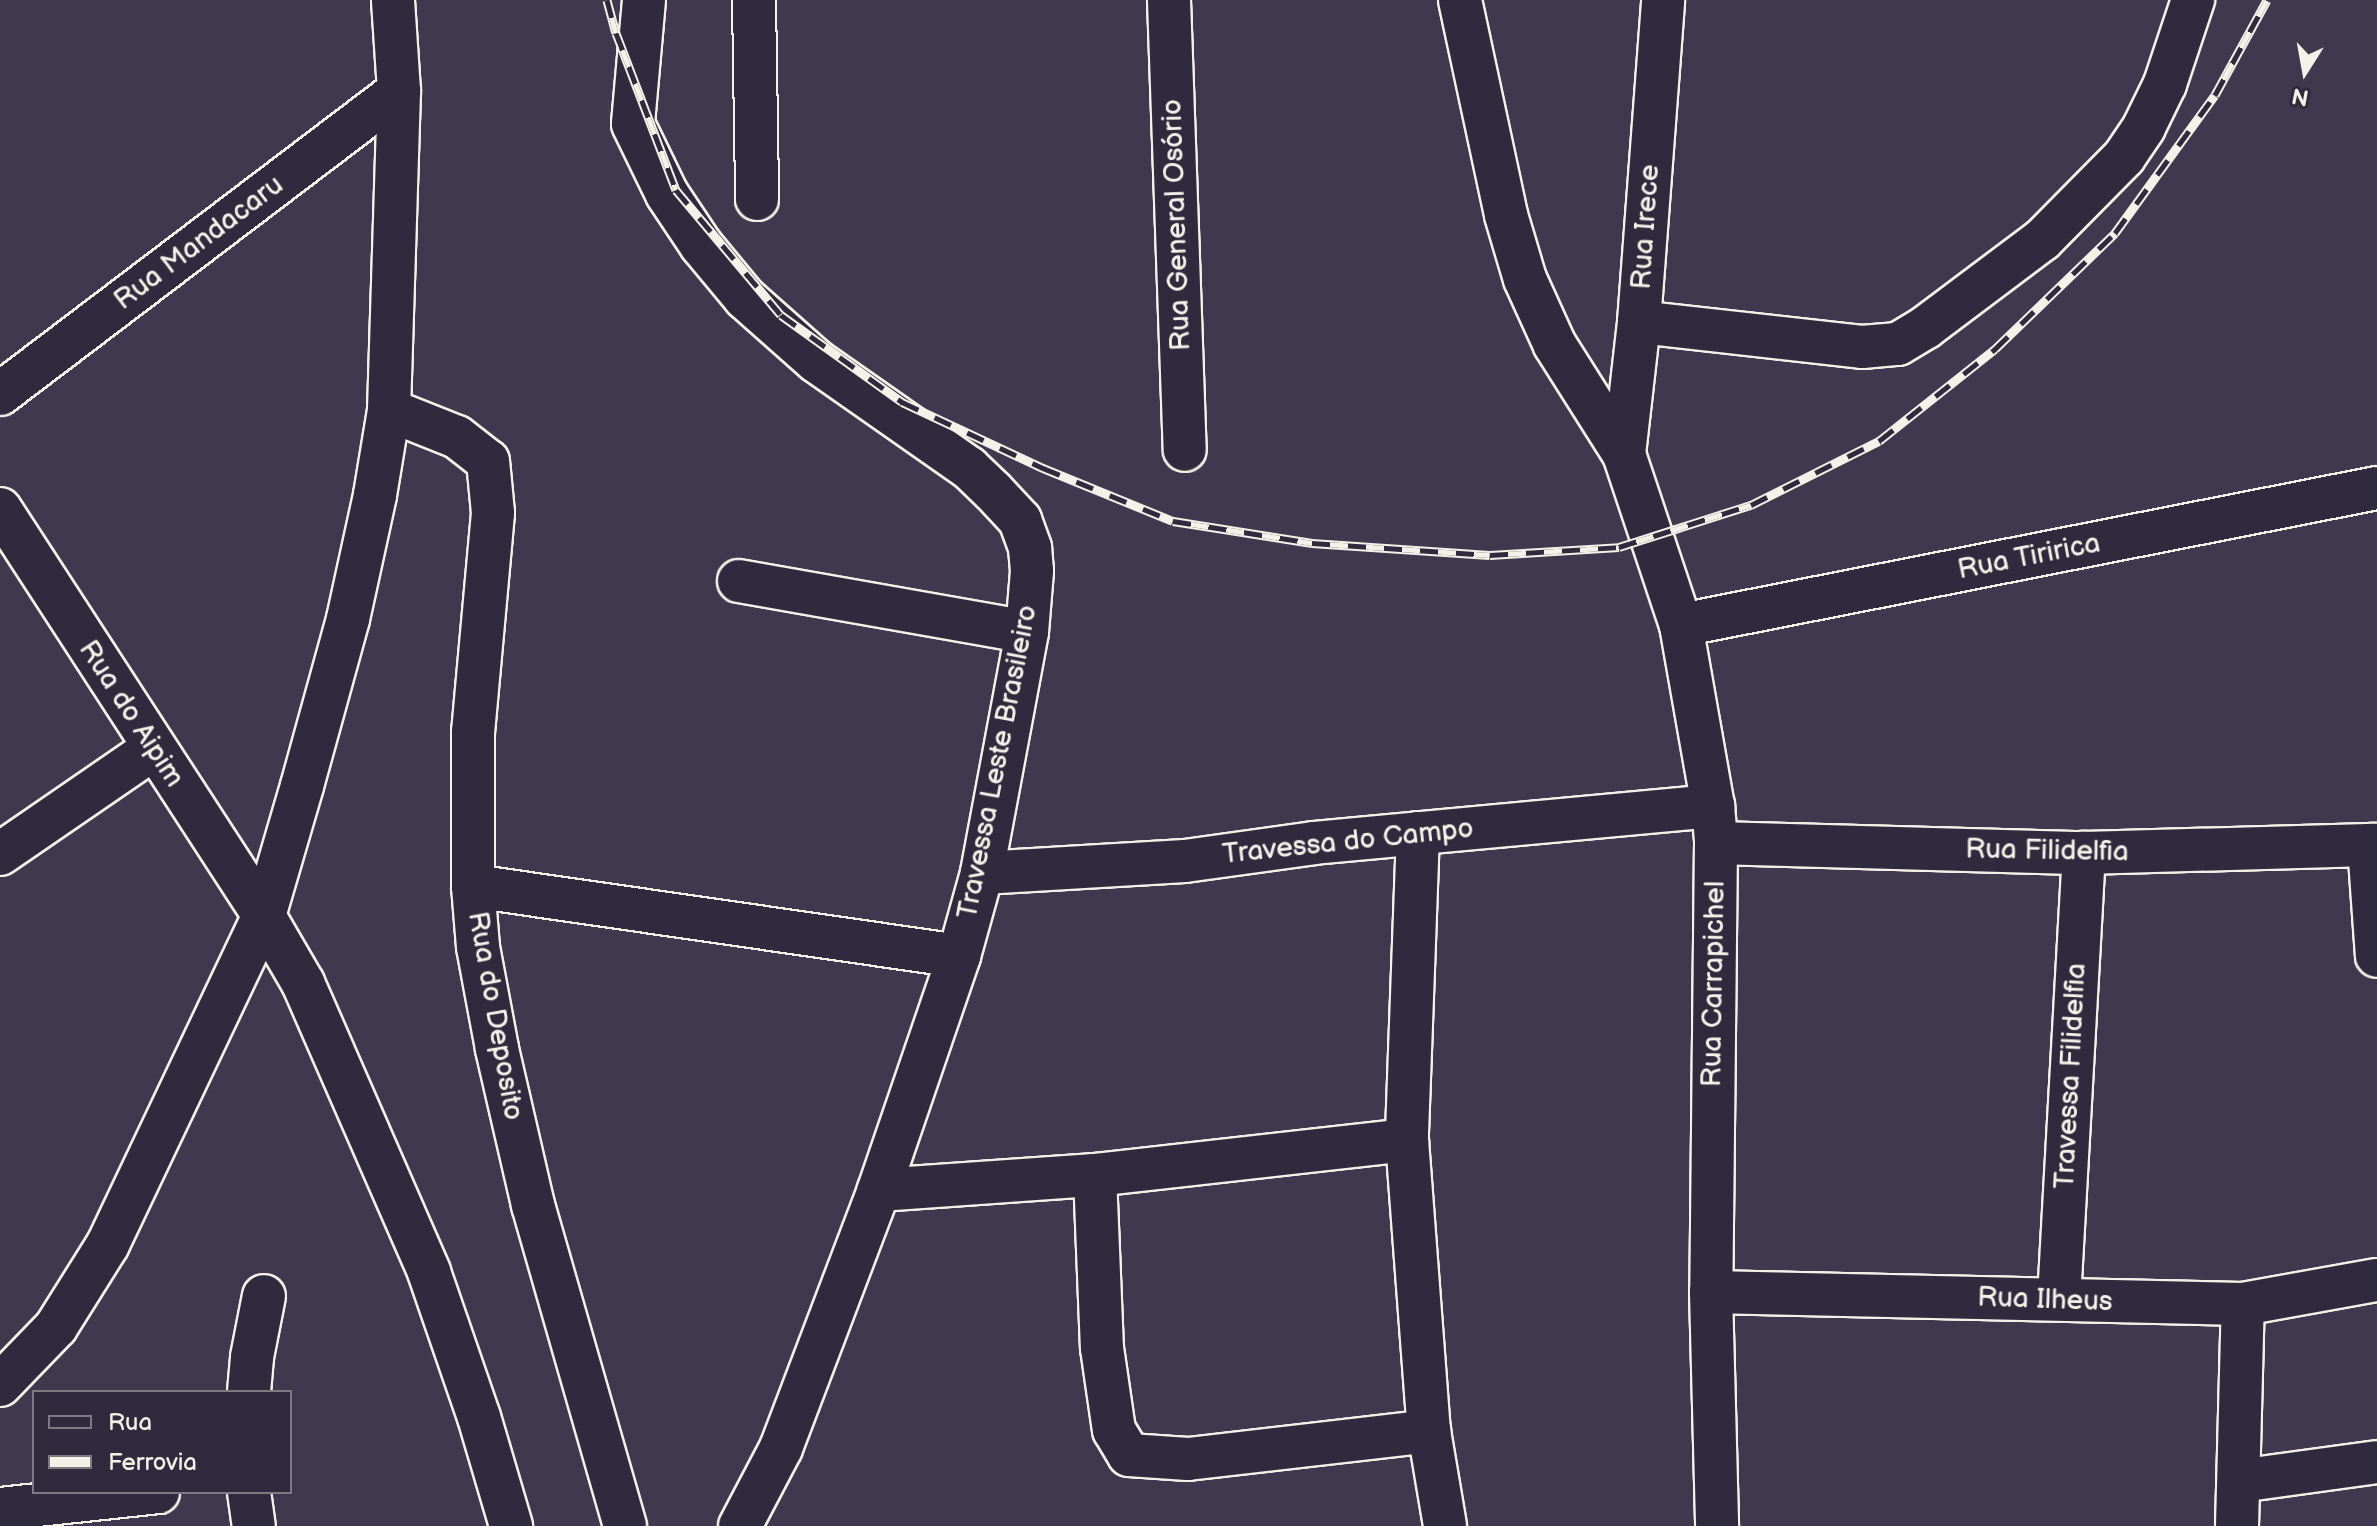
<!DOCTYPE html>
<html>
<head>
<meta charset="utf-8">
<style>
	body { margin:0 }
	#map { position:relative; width:2377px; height:1526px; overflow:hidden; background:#40384e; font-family:"Balsamiq Sans",sans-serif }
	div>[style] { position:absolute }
	.roads { filter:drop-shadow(2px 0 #f4f1e8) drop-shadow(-2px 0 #f4f1e8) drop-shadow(0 2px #f4f1e8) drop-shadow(0 -2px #f4f1e8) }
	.street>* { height:42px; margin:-21px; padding:0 21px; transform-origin:21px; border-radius:21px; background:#2f2a3d }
	.rail>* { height:9px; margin-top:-4.5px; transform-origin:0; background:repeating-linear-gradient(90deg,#2f2a3d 0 18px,#f4f1e8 0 36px); box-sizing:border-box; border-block:2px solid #f4f1e8 }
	span { translate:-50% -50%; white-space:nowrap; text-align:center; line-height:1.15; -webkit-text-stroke:6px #2f2a3d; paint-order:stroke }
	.street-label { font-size:28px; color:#f4f1e8 }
	.legend { position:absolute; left:32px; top:1390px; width:260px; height:104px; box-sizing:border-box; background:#2f2a3d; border:2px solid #7e7a81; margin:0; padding:10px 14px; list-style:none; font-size:24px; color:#f4f1e8 }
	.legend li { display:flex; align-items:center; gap:16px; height:40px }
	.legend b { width:40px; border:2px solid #7e7a81 }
	.north { position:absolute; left:2265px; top:32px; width:80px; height:80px; -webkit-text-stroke:6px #2f2a3d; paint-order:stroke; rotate:191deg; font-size:22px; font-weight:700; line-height:32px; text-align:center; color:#f4f1e8 }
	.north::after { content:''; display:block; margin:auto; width:28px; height:36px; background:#f4f1e8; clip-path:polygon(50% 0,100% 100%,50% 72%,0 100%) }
</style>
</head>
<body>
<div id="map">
	<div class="roads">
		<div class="street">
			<div style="left:644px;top:0;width:124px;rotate:95.1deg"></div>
			<div style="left:633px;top:124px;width:78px;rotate:64.1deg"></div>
			<div style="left:667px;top:194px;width:61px;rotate:56.3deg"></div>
			<div style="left:701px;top:245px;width:69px;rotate:50.3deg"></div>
			<div style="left:745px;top:298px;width:95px;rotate:41.6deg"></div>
			<div style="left:816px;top:361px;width:187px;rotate:35deg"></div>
			<div style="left:969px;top:468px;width:33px;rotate:44deg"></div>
			<div style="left:993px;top:491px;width:40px;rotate:47deg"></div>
			<div style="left:1020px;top:520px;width:30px;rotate:70deg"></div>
			<div style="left:1030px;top:548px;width:23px;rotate:85deg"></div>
			<div style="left:1032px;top:571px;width:61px;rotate:94.7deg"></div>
			<div style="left:1027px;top:632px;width:245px;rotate:100.6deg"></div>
			<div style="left:982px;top:873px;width:86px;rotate:105.5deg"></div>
			<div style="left:959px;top:956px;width:247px;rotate:108.9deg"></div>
			<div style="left:879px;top:1190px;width:276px;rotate:110.8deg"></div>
			<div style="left:781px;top:1448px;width:88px;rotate:117.7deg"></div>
			<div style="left:754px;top:0;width:199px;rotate:89.1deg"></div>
			<div style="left:1169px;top:0;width:450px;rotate:88deg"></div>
			<div style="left:1460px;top:0;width:220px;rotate:77.9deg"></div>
			<div style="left:1506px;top:215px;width:67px;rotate:73.5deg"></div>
			<div style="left:1525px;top:279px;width:72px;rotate:65.6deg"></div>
			<div style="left:1555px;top:345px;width:129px;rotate:57.7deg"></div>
			<div style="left:1624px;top:454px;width:180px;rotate:71.6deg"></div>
			<div style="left:1681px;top:625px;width:184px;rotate:80deg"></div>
			<div style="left:1713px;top:806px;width:37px;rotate:85deg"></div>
			<div style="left:1716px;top:843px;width:449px;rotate:90.6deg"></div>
			<div style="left:1711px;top:1292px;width:234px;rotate:88.5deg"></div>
			<div style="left:1639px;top:322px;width:224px;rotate:6.4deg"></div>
			<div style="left:1862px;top:347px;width:36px;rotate:-5deg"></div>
			<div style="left:1898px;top:344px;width:33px;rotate:-31deg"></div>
			<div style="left:1926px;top:327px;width:145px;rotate:-36.9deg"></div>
			<div style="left:2042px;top:240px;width:117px;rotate:-45.3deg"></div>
			<div style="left:2124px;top:157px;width:36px;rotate:-56deg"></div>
			<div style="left:2144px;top:127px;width:48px;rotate:-64deg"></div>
			<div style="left:2165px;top:84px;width:89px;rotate:-71.6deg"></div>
			<div style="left:0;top:394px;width:501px;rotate:-37.21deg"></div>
			<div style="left:389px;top:410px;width:73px;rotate:21.7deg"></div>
			<div style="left:457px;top:437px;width:39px;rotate:38deg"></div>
			<div style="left:488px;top:461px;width:52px;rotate:84.5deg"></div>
			<div style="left:493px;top:513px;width:220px;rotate:95.2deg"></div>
			<div style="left:473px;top:732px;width:154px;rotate:90deg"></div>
			<div style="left:473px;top:886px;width:61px;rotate:85.3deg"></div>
			<div style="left:478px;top:947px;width:104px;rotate:79.4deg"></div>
			<div style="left:497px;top:1049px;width:160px;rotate:77deg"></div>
			<div style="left:533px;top:1205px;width:334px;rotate:74deg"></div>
			<div style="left:1624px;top:454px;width:133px;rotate:-83.5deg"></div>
			<div style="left:1639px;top:322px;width:323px;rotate:-85.7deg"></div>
			<div style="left:0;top:509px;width:485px;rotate:57deg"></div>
			<div style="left:264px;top:916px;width:78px;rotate:59.8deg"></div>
			<div style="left:303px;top:983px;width:315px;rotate:66.4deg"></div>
			<div style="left:429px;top:1272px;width:153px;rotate:71deg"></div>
			<div style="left:479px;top:1417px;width:114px;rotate:73.6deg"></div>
			<div style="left:739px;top:581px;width:292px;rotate:10deg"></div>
			<div style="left:1681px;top:625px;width:709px;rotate:-11.14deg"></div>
			<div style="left:1418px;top:833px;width:307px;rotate:92.1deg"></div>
			<div style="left:1407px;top:1140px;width:292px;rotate:85.7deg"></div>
			<div style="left:1429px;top:1431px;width:96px;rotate:80.4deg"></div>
			<div style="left:1716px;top:843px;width:368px;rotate:1.6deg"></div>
			<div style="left:2084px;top:853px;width:293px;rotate:-1.6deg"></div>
			<div style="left:2369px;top:845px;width:111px;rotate:85.9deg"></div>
			<div style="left:0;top:854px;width:186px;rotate:-34.5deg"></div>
			<div style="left:982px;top:873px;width:203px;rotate:-3.4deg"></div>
			<div style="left:1185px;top:861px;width:130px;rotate:-7.9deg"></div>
			<div style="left:1314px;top:843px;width:401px;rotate:-5.3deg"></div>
			<div style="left:473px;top:886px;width:491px;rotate:8.2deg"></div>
			<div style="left:1095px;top:1175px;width:173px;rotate:87.7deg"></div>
			<div style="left:1102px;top:1348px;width:83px;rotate:81.7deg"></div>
			<div style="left:1114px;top:1430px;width:29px;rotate:59deg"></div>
			<div style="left:1129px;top:1455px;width:59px;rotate:3.9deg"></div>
			<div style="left:1188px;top:1459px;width:243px;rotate:-6.6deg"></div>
			<div style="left:879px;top:1190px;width:217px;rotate:-4deg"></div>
			<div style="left:1095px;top:1175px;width:314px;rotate:-6.4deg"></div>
			<div style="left:1711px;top:1292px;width:532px;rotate:1.29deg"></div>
			<div style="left:2243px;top:1304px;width:136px;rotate:-10.2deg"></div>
			<div style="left:2059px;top:1299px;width:447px;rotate:-86.8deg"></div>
			<div style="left:0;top:1385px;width:81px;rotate:-46deg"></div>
			<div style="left:56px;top:1327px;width:98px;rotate:-57.9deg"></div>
			<div style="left:108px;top:1244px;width:363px;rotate:-64.6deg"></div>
			<div style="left:264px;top:916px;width:135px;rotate:-73.7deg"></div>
			<div style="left:302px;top:786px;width:173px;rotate:-74.6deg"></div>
			<div style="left:348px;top:619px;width:127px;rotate:-77.7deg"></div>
			<div style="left:375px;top:495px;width:86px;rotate:-80.6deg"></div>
			<div style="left:389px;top:410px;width:319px;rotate:-88.2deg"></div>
			<div style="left:399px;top:91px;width:91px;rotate:-93.8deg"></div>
			<div style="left:249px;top:1392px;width:35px;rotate:-85deg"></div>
			<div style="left:252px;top:1357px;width:62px;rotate:-78.9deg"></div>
			<div style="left:2239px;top:1481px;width:139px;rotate:-7.8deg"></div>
			<div style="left:249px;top:1492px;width:34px;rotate:82deg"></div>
			<div style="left:0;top:1509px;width:159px;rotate:-6.1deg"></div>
			<div style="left:2237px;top:1526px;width:222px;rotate:-88.5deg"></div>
		</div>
	</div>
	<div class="rail">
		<div style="left:607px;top:0;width:34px;rotate:75deg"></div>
		<div style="left:616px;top:33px;width:168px;rotate:69.1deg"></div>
		<div style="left:676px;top:190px;width:163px;rotate:50deg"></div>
		<div style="left:781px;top:315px;width:149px;rotate:35.7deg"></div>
		<div style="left:902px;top:402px;width:156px;rotate:25.1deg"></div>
		<div style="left:1043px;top:468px;width:140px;rotate:22.2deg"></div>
		<div style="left:1173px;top:521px;width:141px;rotate:9deg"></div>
		<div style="left:1312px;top:543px;width:178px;rotate:3.9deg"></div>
		<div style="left:1490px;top:555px;width:129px;rotate:-3.5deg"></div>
		<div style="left:1619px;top:547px;width:139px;rotate:-17.7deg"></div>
		<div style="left:1751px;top:505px;width:143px;rotate:-26.6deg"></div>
		<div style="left:1879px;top:441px;width:148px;rotate:-38.4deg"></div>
		<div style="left:1995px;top:349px;width:167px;rotate:-44deg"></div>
		<div style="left:2115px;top:233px;width:170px;rotate:-54.1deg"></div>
		<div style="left:2215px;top:95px;width:108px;rotate:-61.3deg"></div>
	</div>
	<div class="street-label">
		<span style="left:1177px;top:225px;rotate:-92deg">Rua General Osório</span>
		<span style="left:1646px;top:227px;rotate:-86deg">Rua Irece</span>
		<span style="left:199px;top:243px;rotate:-37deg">Rua Mandacaru</span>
		<span style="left:2029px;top:557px;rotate:-11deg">Rua Tiririca</span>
		<span style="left:131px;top:714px;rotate:57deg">Rua do Aipim</span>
		<span style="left:998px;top:762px;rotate:-79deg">Travessa Leste Brasileiro</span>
		<span style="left:1348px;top:842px;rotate:-6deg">Travessa do Campo</span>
		<span style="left:2047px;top:851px;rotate:1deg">Rua Filidelfia</span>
		<span style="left:1714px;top:984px;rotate:-89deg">Rua Carrapichel</span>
		<span style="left:495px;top:1016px;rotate:80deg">Rua do Deposito</span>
		<span style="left:2071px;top:1076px;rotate:-87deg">Travessa Filidelfia</span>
		<span style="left:2045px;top:1300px;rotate:2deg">Rua Ilheus</span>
	</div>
	<ul class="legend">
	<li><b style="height:10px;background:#2f2a3d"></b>Rua</li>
	<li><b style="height:10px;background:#f4f1e8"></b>Ferrovia</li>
	</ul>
	<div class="north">N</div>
</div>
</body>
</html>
